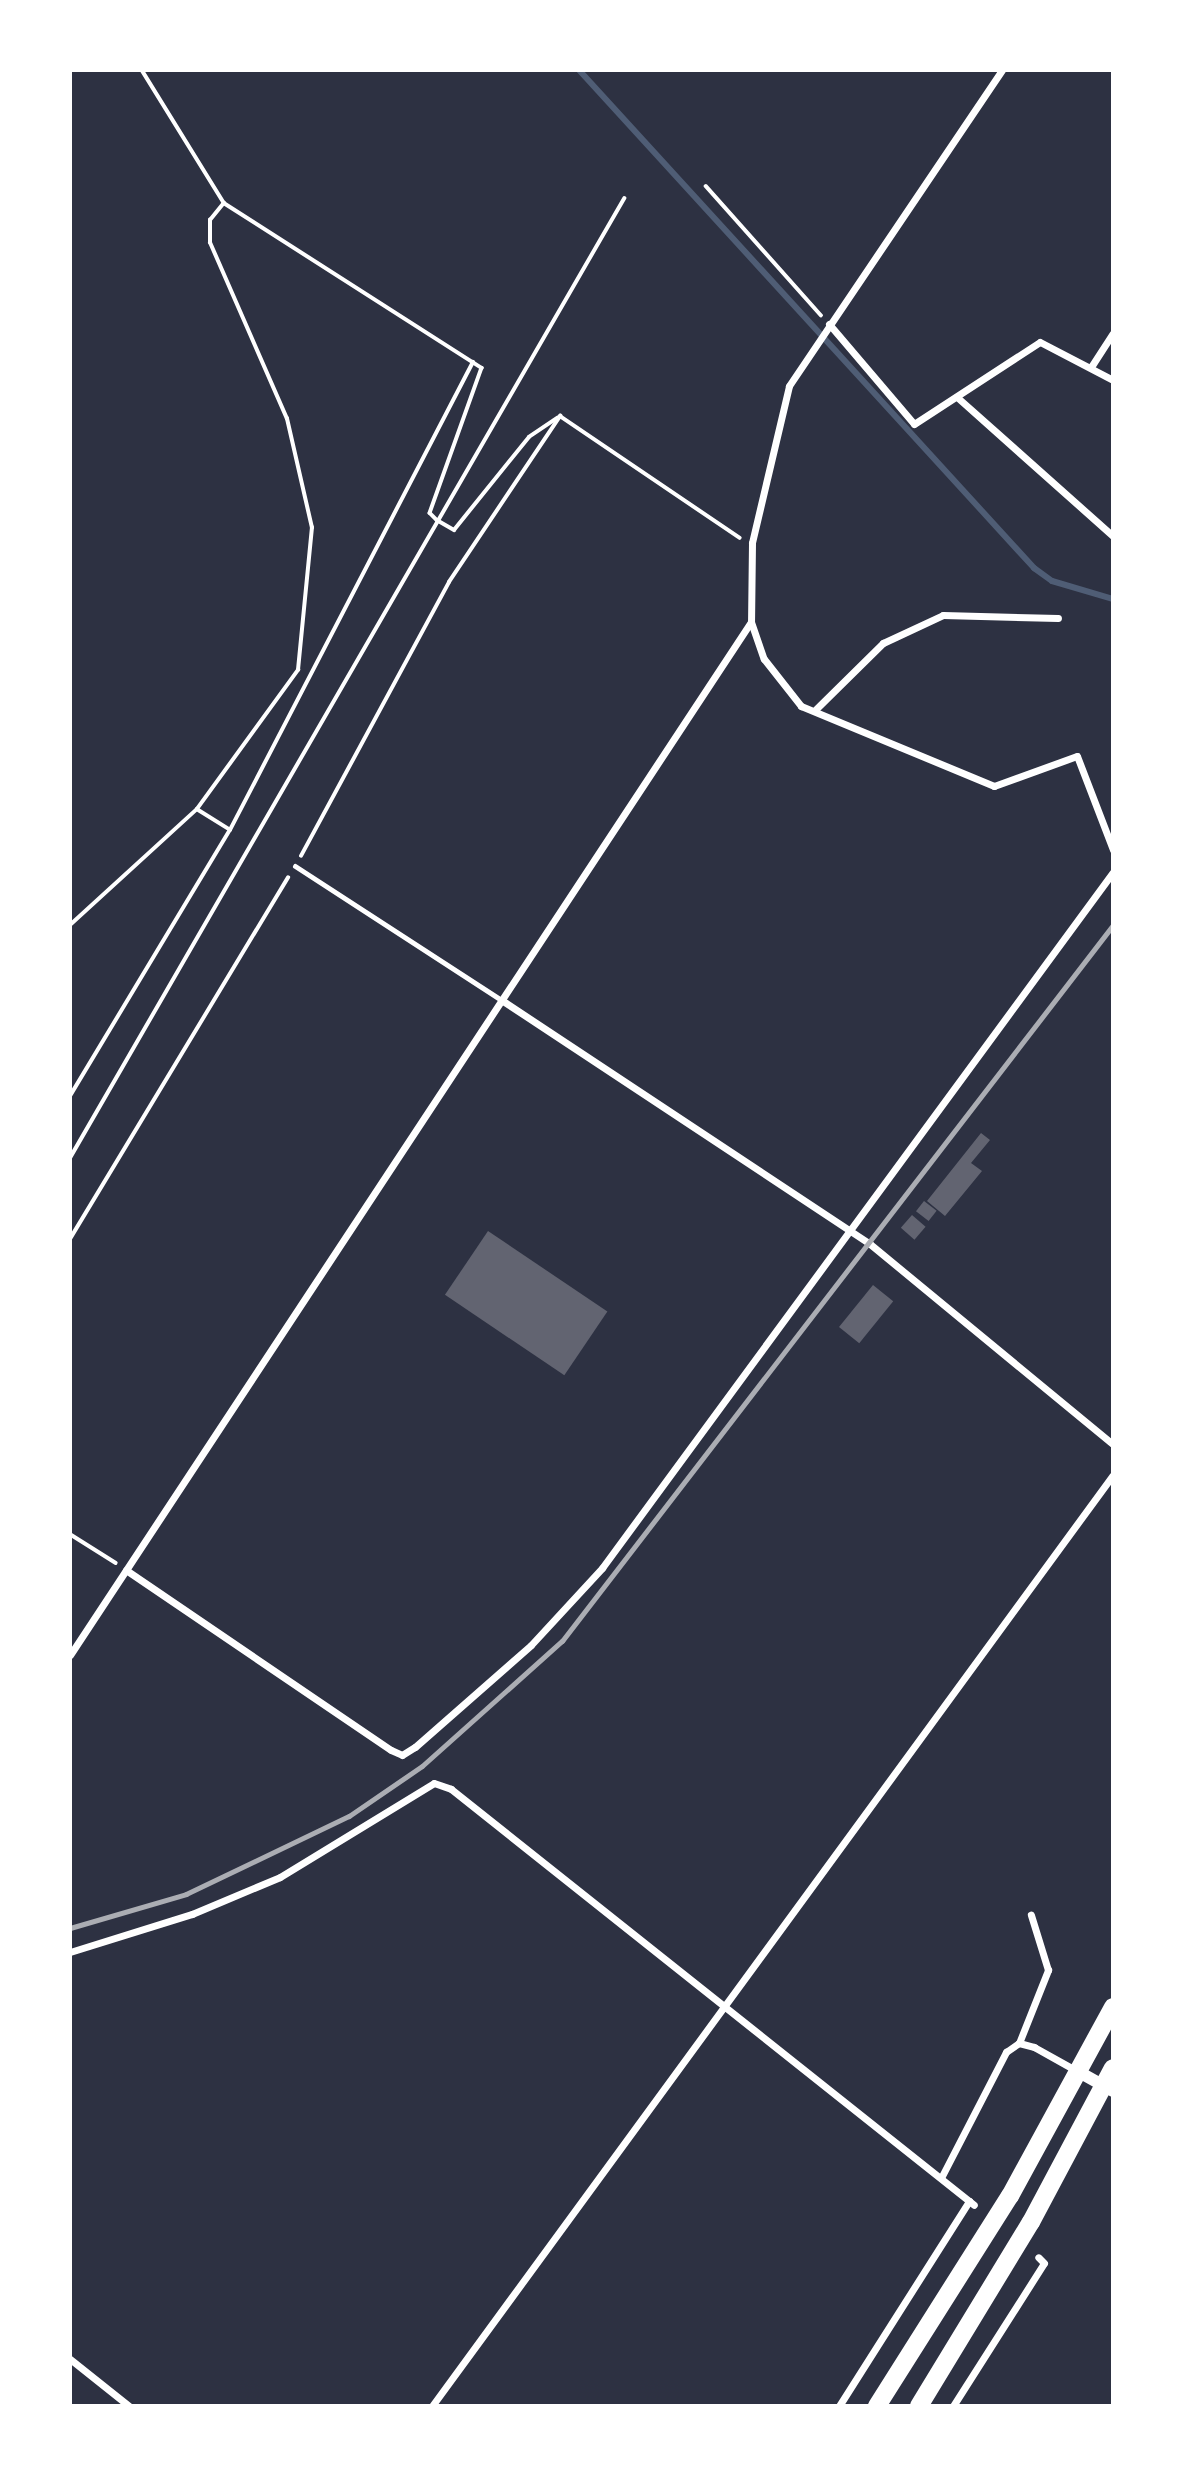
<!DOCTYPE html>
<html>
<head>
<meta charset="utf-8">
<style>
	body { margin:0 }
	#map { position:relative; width:1183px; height:2476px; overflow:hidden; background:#2d3142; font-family:"Work Sans",sans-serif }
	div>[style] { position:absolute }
	.stream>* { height:6px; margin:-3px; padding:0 3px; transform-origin:3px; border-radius:3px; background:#4f5d75 }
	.building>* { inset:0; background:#626471; transform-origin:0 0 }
	.path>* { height:3.5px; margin:-1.75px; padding:0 1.75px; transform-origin:1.75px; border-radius:1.75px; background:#fff }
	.service>* { height:5px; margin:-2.5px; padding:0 2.5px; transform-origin:2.5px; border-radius:2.5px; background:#fff }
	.minor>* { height:7px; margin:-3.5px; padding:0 3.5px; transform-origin:3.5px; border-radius:3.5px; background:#fff }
	.tertiary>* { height:12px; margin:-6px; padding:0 6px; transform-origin:6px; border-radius:6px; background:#fff }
	.primary>* { height:18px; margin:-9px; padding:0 9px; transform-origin:9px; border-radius:9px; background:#fff }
	.rail>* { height:5px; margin:-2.5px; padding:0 2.5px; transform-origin:2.5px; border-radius:2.5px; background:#abadb3 }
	span { translate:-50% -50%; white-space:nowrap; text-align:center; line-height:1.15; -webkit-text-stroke:5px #fff; paint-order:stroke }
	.frame { position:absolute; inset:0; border:72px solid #fff; pointer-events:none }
</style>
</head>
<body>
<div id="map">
	<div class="stream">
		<div style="left:579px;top:70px;width:675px;rotate:47.58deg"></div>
		<div style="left:1034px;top:568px;width:22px;rotate:36deg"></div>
		<div style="left:1052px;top:581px;width:64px;rotate:16.4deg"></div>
	</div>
	<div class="building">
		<div style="clip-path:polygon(981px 1133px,990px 1140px,971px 1163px,982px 1171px,945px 1216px,927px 1201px)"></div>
		<div style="left:924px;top:1201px;width:16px;height:13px;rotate:38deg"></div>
		<div style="left:912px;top:1215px;width:18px;height:17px;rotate:41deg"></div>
		<div style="left:488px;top:1231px;width:144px;height:77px;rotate:34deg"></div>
		<div style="left:873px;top:1285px;width:26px;height:54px;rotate:39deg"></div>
	</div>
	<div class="path">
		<div style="left:142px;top:70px;width:156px;rotate:58.3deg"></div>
		<div style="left:224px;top:203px;width:306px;rotate:32.6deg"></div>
		<div style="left:482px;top:368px;width:154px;rotate:109.7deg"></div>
		<div style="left:430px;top:513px;width:10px;rotate:45deg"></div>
		<div style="left:437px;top:520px;width:20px;rotate:30deg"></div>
		<div style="left:454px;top:530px;width:119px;rotate:-51.1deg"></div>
		<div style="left:529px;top:437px;width:34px;rotate:-34deg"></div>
		<div style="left:706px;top:186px;width:173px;rotate:48.3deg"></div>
		<div style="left:560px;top:416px;width:217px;rotate:34.1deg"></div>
		<div style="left:197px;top:809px;width:39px;rotate:32deg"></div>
		<div style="left:301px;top:856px;width:311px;rotate:-61.6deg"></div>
		<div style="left:449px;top:582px;width:200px;rotate:-56.2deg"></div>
		<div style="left:70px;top:925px;width:172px;rotate:-42.4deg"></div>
		<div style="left:197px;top:809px;width:172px;rotate:-54deg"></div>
		<div style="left:298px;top:670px;width:143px;rotate:-84.4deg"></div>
		<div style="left:312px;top:528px;width:112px;rotate:-102.9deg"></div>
		<div style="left:287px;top:419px;width:192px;rotate:-113.6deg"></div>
		<div style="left:210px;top:243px;width:23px;rotate:-90deg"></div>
		<div style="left:210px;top:220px;width:22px;rotate:-51deg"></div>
		<div style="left:70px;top:1096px;width:310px;rotate:-59deg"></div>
		<div style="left:230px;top:830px;width:527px;rotate:-62.56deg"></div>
		<div style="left:70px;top:1158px;width:1108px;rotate:-59.99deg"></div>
		<div style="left:70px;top:1239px;width:422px;rotate:-58.9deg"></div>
		<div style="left:70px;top:1534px;width:54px;rotate:32.2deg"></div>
	</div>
	<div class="service">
		<div style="left:295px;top:866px;width:248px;rotate:33deg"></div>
	</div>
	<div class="minor">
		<div style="left:1002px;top:70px;width:381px;rotate:124deg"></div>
		<div style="left:789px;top:386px;width:161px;rotate:103.3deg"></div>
		<div style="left:752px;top:543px;width:79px;rotate:90.7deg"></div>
		<div style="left:751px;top:622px;width:39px;rotate:71deg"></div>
		<div style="left:764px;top:659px;width:60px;rotate:51.8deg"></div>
		<div style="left:801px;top:706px;width:209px;rotate:22.5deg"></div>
		<div style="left:994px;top:786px;width:88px;rotate:-19.9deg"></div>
		<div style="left:1077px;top:756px;width:101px;rotate:69deg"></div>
		<div style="left:829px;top:324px;width:131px;rotate:49.6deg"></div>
		<div style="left:914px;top:424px;width:150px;rotate:-33.1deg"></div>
		<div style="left:1040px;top:342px;width:82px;rotate:27.5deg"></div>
		<div style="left:1091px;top:367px;width:40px;rotate:-57.1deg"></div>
		<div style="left:958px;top:398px;width:208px;rotate:41.7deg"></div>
		<div style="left:816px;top:709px;width:94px;rotate:-44.6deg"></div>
		<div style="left:883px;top:643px;width:66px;rotate:-25deg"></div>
		<div style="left:943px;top:615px;width:115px;rotate:1.5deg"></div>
		<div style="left:503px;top:1001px;width:440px;rotate:33.5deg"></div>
		<div style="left:870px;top:1244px;width:315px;rotate:39.5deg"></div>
		<div style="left:126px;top:1570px;width:320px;rotate:34.2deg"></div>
		<div style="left:391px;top:1750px;width:12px;rotate:24deg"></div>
		<div style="left:402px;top:1755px;width:15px;rotate:-32deg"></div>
		<div style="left:415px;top:1747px;width:154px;rotate:-41.3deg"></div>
		<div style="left:531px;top:1645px;width:105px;rotate:-47.3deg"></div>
		<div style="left:602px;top:1568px;width:863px;rotate:-53.71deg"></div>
		<div style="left:70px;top:1655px;width:1237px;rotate:-56.61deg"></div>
		<div style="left:70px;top:1952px;width:128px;rotate:-17.3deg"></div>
		<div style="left:192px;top:1914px;width:95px;rotate:-22.8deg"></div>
		<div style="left:280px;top:1877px;width:180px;rotate:-31.4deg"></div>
		<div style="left:434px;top:1783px;width:18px;rotate:19deg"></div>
		<div style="left:451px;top:1789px;width:668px;rotate:38.5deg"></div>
		<div style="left:1019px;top:2043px;width:79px;rotate:-68.3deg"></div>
		<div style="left:1048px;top:1970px;width:58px;rotate:-107.2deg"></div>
		<div style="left:942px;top:2176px;width:140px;rotate:-62.7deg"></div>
		<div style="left:1006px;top:2052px;width:16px;rotate:-35deg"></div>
		<div style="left:1019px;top:2043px;width:16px;rotate:15deg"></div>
		<div style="left:1034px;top:2047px;width:49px;rotate:29.2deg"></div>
		<div style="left:70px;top:2359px;width:75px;rotate:38.5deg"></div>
		<div style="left:432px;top:2406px;width:1153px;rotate:-53.82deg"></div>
		<div style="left:839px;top:2406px;width:243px;rotate:-57.6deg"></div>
		<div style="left:953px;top:2406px;width:169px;rotate:-57.5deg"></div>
		<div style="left:1044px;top:2263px;width:8px;rotate:-135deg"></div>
	</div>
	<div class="tertiary">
		<div style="left:1079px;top:2072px;width:39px;rotate:29deg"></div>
	</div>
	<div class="primary">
		<div style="left:877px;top:2406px;width:249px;rotate:-57.7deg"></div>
		<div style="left:1010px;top:2196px;width:215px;rotate:-61.4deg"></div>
		<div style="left:919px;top:2406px;width:215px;rotate:-58.7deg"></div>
		<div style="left:1031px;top:2222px;width:174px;rotate:-62deg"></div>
	</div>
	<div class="rail">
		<div style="left:70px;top:1928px;width:121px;rotate:-16.3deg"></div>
		<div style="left:186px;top:1894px;width:181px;rotate:-25.6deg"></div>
		<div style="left:349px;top:1816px;width:88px;rotate:-34.4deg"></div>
		<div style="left:422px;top:1766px;width:188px;rotate:-41.8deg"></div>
		<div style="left:562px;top:1641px;width:903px;rotate:-52.42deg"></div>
	</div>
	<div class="frame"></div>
</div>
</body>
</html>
